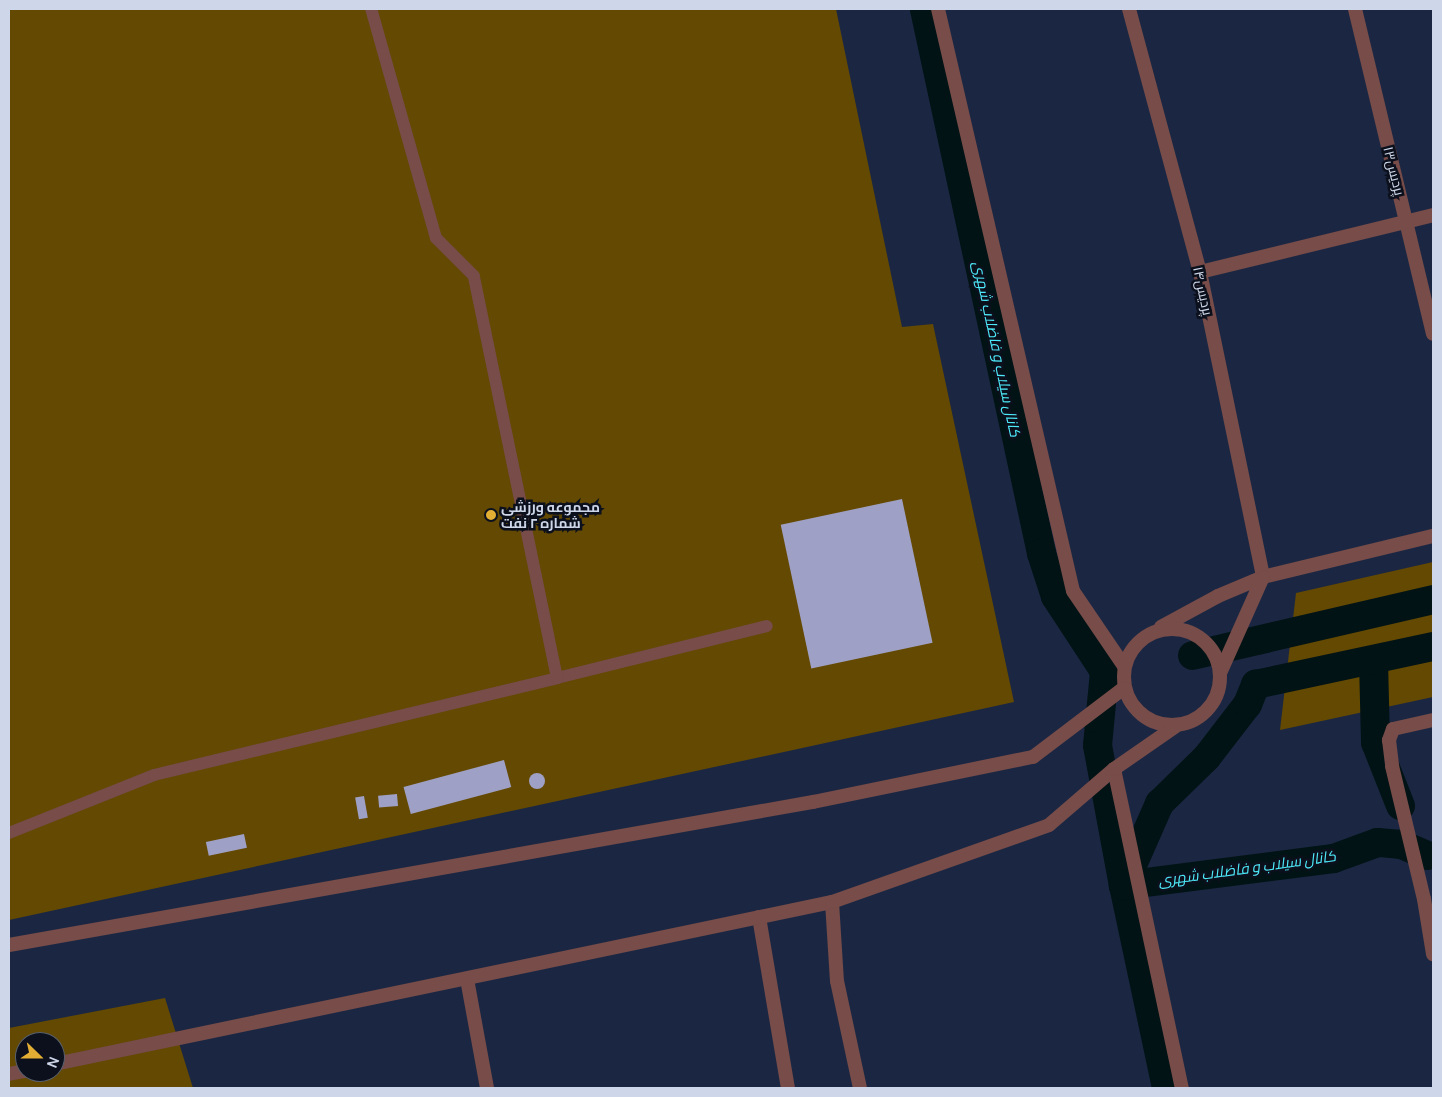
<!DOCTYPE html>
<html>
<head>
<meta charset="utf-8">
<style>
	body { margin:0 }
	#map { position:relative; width:1442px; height:1097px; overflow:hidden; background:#1b2742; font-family:Manrope,Cairo,sans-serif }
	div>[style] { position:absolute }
	.green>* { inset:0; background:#634902 }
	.canal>* { height:29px; margin:-14.5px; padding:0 14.5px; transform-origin:14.5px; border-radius:14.5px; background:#021315 }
	.building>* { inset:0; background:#9fa0c5; transform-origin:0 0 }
	.round { border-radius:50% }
	.service>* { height:12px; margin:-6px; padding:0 6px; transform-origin:6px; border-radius:6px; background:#774c49 }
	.minor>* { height:14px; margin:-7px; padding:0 7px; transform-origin:7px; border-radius:7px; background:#774c49 }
	.tertiary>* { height:14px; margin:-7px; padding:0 7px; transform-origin:7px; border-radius:7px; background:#774c49 }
	.tertiary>.ring { margin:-7px; padding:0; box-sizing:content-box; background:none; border:14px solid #774c49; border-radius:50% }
	.dots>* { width:14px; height:14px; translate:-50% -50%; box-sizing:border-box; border:2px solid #0b101c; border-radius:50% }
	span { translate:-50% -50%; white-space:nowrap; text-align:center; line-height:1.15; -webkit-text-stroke:5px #0b101c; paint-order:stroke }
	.street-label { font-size:14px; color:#ced7e9 }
	.poi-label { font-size:14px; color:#ced7e9; font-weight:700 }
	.left { translate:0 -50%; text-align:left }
	.water-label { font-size:15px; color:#4ee9f9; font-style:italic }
	.frame { position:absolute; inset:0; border:10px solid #ced7e9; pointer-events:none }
	.north { position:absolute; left:15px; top:1032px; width:50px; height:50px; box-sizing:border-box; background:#0b101c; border:1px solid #59606e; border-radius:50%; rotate:112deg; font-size:14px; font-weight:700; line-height:20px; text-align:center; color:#ced7e9 }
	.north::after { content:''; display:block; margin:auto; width:18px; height:22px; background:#e2af34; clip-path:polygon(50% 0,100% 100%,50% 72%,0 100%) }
</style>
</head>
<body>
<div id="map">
	<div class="green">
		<div style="clip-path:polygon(9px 9px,836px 9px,902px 327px,933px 324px,1014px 702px,9px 920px)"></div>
		<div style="clip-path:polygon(1433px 562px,1433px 697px,1280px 730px,1296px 593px)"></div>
		<div style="clip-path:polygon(evenodd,165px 998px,193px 1088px,9px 1088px,9px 1028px,165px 998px,25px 1042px,55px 1042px,55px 1072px,25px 1072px,25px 1042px)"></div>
	</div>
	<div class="canal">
		<div style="left:924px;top:9px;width:556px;rotate:77.86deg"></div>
		<div style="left:1041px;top:553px;width:45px;rotate:72deg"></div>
		<div style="left:1055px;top:596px;width:90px;rotate:56.8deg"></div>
		<div style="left:1104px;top:671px;width:74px;rotate:95.4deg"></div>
		<div style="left:1097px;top:745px;width:142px;rotate:79.5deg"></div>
		<div style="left:1123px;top:885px;width:208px;rotate:78deg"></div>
		<div style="left:1192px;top:655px;width:247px;rotate:-13.1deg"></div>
		<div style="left:1373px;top:660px;width:82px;rotate:88.6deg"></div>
		<div style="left:1375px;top:742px;width:68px;rotate:68.4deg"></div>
		<div style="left:1427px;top:855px;width:28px;rotate:-157deg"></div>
		<div style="left:1401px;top:844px;width:24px;rotate:-175deg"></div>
		<div style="left:1377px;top:842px;width:47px;rotate:160deg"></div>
		<div style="left:1333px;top:858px;width:212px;rotate:172.7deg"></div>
		<div style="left:1123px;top:885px;width:90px;rotate:-66.3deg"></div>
		<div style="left:1159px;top:803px;width:66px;rotate:-44.4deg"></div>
		<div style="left:1206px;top:757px;width:67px;rotate:-52.3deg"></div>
		<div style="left:1247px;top:704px;width:22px;rotate:-68deg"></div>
		<div style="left:1255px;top:684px;width:182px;rotate:-12.1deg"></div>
	</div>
	<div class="building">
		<div style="left:902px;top:499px;width:147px;height:124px;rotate:78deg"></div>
		<div style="left:504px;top:760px;width:28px;height:104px;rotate:75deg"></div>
		<div class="round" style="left:529px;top:773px;width:16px;height:16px"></div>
		<div style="left:397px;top:794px;width:12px;height:19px;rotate:85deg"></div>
		<div style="left:364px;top:796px;width:22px;height:9px;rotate:80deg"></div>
		<div style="left:244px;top:834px;width:14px;height:39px;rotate:78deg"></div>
	</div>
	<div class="service">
		<div style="left:557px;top:678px;width:216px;rotate:-13.9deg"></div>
		<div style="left:9px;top:833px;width:156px;rotate:-21.8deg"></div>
		<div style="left:154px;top:775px;width:415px;rotate:-13.5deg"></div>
		<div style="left:557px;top:678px;width:410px;rotate:-101.7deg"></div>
		<div style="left:474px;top:276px;width:54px;rotate:-135deg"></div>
		<div style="left:436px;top:238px;width:238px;rotate:-105.8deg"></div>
	</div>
	<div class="minor">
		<div style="left:938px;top:9px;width:597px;rotate:76.94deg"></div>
		<div style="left:1073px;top:591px;width:91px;rotate:55.8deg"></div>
		<div style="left:1129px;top:9px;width:272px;rotate:74.9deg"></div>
		<div style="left:1200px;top:272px;width:311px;rotate:78.3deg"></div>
		<div style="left:1355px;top:9px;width:334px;rotate:76.5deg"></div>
		<div style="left:1200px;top:272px;width:240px;rotate:-13.7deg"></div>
		<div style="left:1433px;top:720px;width:41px;rotate:167.3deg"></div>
		<div style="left:1393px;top:729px;width:12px;rotate:110deg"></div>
		<div style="left:1389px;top:740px;width:26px;rotate:83deg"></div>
		<div style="left:1392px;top:766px;width:137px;rotate:76.5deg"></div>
		<div style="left:1424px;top:899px;width:56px;rotate:80.7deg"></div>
		<div style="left:1114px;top:769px;width:326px;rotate:78deg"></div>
		<div style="left:832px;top:902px;width:79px;rotate:86.4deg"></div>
		<div style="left:837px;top:981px;width:109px;rotate:77.9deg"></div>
		<div style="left:759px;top:917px;width:173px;rotate:80.4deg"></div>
		<div style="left:467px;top:979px;width:111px;rotate:79.6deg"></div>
	</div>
	<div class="tertiary">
		<div style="left:1263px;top:577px;width:175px;rotate:-13.6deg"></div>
		<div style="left:1161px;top:627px;width:65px;rotate:-28.5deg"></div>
		<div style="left:1218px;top:596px;width:49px;rotate:-22.9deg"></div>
		<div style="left:1263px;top:577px;width:103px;rotate:114.1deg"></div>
		<div class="ring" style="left:1124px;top:629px;width:82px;height:82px"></div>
		<div style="left:9px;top:945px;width:817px;rotate:-10.09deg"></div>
		<div style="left:813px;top:802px;width:225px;rotate:-11.6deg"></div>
		<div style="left:1033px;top:757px;width:114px;rotate:-37.2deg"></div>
		<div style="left:55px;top:1064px;width:794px;rotate:-11.78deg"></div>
		<div style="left:832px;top:902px;width:230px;rotate:-19.5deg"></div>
		<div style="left:1049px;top:825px;width:86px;rotate:-40.7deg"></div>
		<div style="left:1114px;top:769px;width:75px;rotate:-34.7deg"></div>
		<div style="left:9px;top:1074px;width:16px;rotate:-11deg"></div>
	</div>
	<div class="dots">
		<div style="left:491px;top:515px;background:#e2af34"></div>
	</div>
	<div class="street-label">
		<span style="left:1394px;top:171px;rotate:76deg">پردیس۱۳</span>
		<span style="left:1203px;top:291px;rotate:78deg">پردیس۱۴</span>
	</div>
	<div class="poi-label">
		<span class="left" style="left:501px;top:515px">مجموعه ورزشی<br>شماره ۲ نفت</span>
	</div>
	<div class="water-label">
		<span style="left:997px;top:349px;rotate:78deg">کانال سیلاب و فاضلاب شهری</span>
		<span style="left:1247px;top:868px;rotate:-8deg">کانال سیلاب و فاضلاب شهری</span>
	</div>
	<div class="frame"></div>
	<div class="north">N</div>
</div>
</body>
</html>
